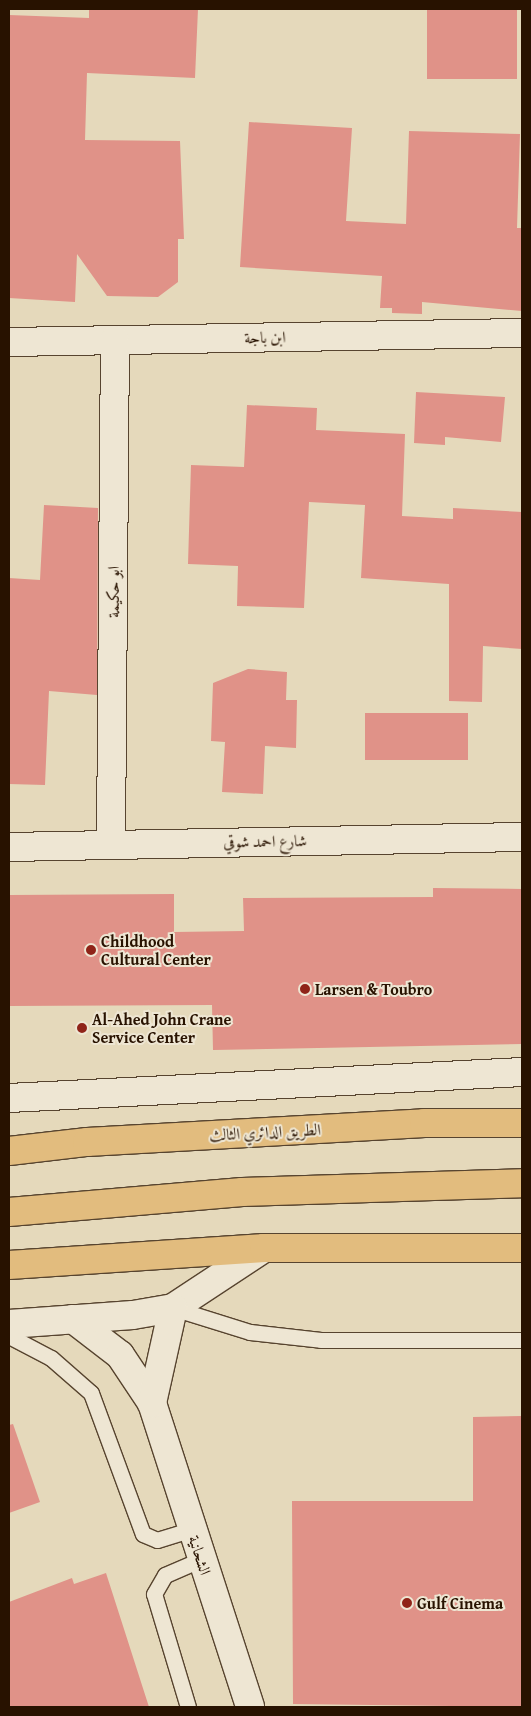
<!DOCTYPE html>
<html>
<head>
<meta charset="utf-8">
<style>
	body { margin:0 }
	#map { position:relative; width:531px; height:1716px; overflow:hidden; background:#e5d9bb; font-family:"Gentium Book Plus",Amiri,serif }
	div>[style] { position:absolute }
	.building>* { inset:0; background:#e09288; transform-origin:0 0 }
	.roads { filter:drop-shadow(1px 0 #57442f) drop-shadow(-1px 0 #57442f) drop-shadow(0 1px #57442f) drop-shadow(0 -1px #57442f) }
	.service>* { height:15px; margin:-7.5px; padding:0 7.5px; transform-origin:7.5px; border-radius:7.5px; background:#eee6d3 }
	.minor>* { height:28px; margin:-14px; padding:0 14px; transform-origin:14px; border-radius:14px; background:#eee6d3 }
	.trunk>* { height:28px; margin:-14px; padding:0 14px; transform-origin:14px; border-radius:14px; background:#e2bc7e }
	.dots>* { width:14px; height:14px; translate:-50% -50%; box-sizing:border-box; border:2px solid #eee6d3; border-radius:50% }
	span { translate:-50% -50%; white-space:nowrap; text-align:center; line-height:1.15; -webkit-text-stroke:4px #eee6d3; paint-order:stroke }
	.street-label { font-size:16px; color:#281200 }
	.poi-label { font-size:16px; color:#281200; font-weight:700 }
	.left { translate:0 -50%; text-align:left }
	.frame { position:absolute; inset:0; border:10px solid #281200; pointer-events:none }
</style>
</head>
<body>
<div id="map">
	<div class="building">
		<div style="clip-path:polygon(89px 9px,198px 9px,195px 78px,87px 73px,85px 140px,180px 141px,184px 239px,178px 239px,178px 282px,158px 297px,107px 296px,77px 254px,75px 302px,9px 298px,9px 15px,89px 18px)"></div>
		<div style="left:427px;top:9px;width:90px;height:70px"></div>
		<div style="clip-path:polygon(249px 122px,352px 128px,346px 221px,406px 224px,409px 131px,520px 134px,517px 228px,522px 228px,522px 311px,422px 302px,422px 314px,392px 313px,392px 308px,380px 308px,382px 276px,240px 267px)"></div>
		<div style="clip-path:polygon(416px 392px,505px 397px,501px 442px,445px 437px,445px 445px,414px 443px)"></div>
		<div style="clip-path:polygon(247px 405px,317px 408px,316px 430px,405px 434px,402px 516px,453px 519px,453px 508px,522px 512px,522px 649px,483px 646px,482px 702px,449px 701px,449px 584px,361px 578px,365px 505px,309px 502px,304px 608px,237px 606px,238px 566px,188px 564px,191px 465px,244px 467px)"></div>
		<div style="clip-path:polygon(44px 505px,98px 508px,97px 695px,49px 691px,45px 785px,9px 784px,9px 578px,40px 580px)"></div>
		<div style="clip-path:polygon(248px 669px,287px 672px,286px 700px,297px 700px,296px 748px,265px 746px,263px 794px,222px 792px,225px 742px,211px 741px,213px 683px)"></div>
		<div style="left:468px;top:713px;width:47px;height:103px;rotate:90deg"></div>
		<div style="clip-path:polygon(433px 888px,522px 889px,522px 1044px,213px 1050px,212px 1005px,9px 1006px,9px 895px,174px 894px,174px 932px,244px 931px,243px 898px,433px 897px)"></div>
		<div style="clip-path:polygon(522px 1416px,522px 1707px,293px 1704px,292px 1501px,473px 1501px,473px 1417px)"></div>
		<div style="clip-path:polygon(13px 1424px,40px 1502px,9px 1513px,9px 1425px)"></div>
		<div style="clip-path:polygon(106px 1573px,149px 1707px,9px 1707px,9px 1602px,72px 1578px,74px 1584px)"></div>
	</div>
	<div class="roads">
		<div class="service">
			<div style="left:173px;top:1308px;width:81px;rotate:17.3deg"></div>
			<div style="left:250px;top:1332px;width:71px;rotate:6.4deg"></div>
			<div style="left:321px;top:1340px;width:201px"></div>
			<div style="left:9px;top:1336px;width:47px;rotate:27.6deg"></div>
			<div style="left:51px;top:1358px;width:53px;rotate:41.2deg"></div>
			<div style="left:91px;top:1393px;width:150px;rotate:69.8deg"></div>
			<div style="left:143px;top:1534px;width:15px;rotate:23deg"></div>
			<div style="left:157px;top:1540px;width:37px;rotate:-17deg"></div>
			<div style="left:188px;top:1707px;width:118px;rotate:-106.7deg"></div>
			<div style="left:154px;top:1594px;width:22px;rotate:-60deg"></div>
			<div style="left:165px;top:1575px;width:40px;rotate:-23.4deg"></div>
		</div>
		<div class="minor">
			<div style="left:9px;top:342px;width:513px;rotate:-1.01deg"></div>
			<div style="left:111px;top:844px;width:504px;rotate:-89.55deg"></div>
			<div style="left:9px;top:847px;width:513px;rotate:-1.12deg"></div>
			<div style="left:9px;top:1098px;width:514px;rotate:-2.9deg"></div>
			<div style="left:73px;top:1319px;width:59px;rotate:37.5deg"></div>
			<div style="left:120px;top:1355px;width:58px;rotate:56.3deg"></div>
			<div style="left:152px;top:1403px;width:319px;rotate:72.1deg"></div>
			<div style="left:9px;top:1324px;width:124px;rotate:-4.2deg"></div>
			<div style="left:133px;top:1315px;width:41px;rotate:-9.9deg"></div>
			<div style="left:173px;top:1308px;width:109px;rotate:-33.4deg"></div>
			<div style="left:152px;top:1403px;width:97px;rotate:-77.5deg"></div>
		</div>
		<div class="trunk">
			<div style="left:9px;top:1151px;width:79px;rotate:-6.6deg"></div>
			<div style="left:87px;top:1142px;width:338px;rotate:-3.2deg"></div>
			<div style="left:424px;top:1123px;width:98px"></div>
			<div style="left:9px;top:1212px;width:234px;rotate:-4.9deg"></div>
			<div style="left:242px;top:1192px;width:280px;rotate:-1.8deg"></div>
			<div style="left:9px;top:1265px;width:256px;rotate:-3.8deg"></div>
			<div style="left:264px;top:1248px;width:258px"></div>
		</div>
	</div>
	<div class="dots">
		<div style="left:91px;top:950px;background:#8f2418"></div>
		<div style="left:305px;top:989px;background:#8f2418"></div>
		<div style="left:82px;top:1028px;background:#8f2418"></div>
		<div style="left:407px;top:1603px;background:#8f2418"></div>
	</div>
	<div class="street-label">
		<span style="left:265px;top:337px;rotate:-1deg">ابن باجة</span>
		<span style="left:113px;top:592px;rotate:-90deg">ابو حكيمة</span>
		<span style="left:265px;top:841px;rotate:-1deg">شارع احمد شوقي</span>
		<span style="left:265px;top:1132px;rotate:-3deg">الطريق الدائري الثالث</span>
		<span style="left:200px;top:1555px;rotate:72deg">الشحانية</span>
	</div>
	<div class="poi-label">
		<span class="left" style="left:101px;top:950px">Childhood<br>Cultural Center</span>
		<span class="left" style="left:315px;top:989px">Larsen &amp; Toubro</span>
		<span class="left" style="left:92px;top:1028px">Al-Ahed John Crane<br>Service Center</span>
		<span class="left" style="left:417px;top:1603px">Gulf Cinema</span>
	</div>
	<div class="frame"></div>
</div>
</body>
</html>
